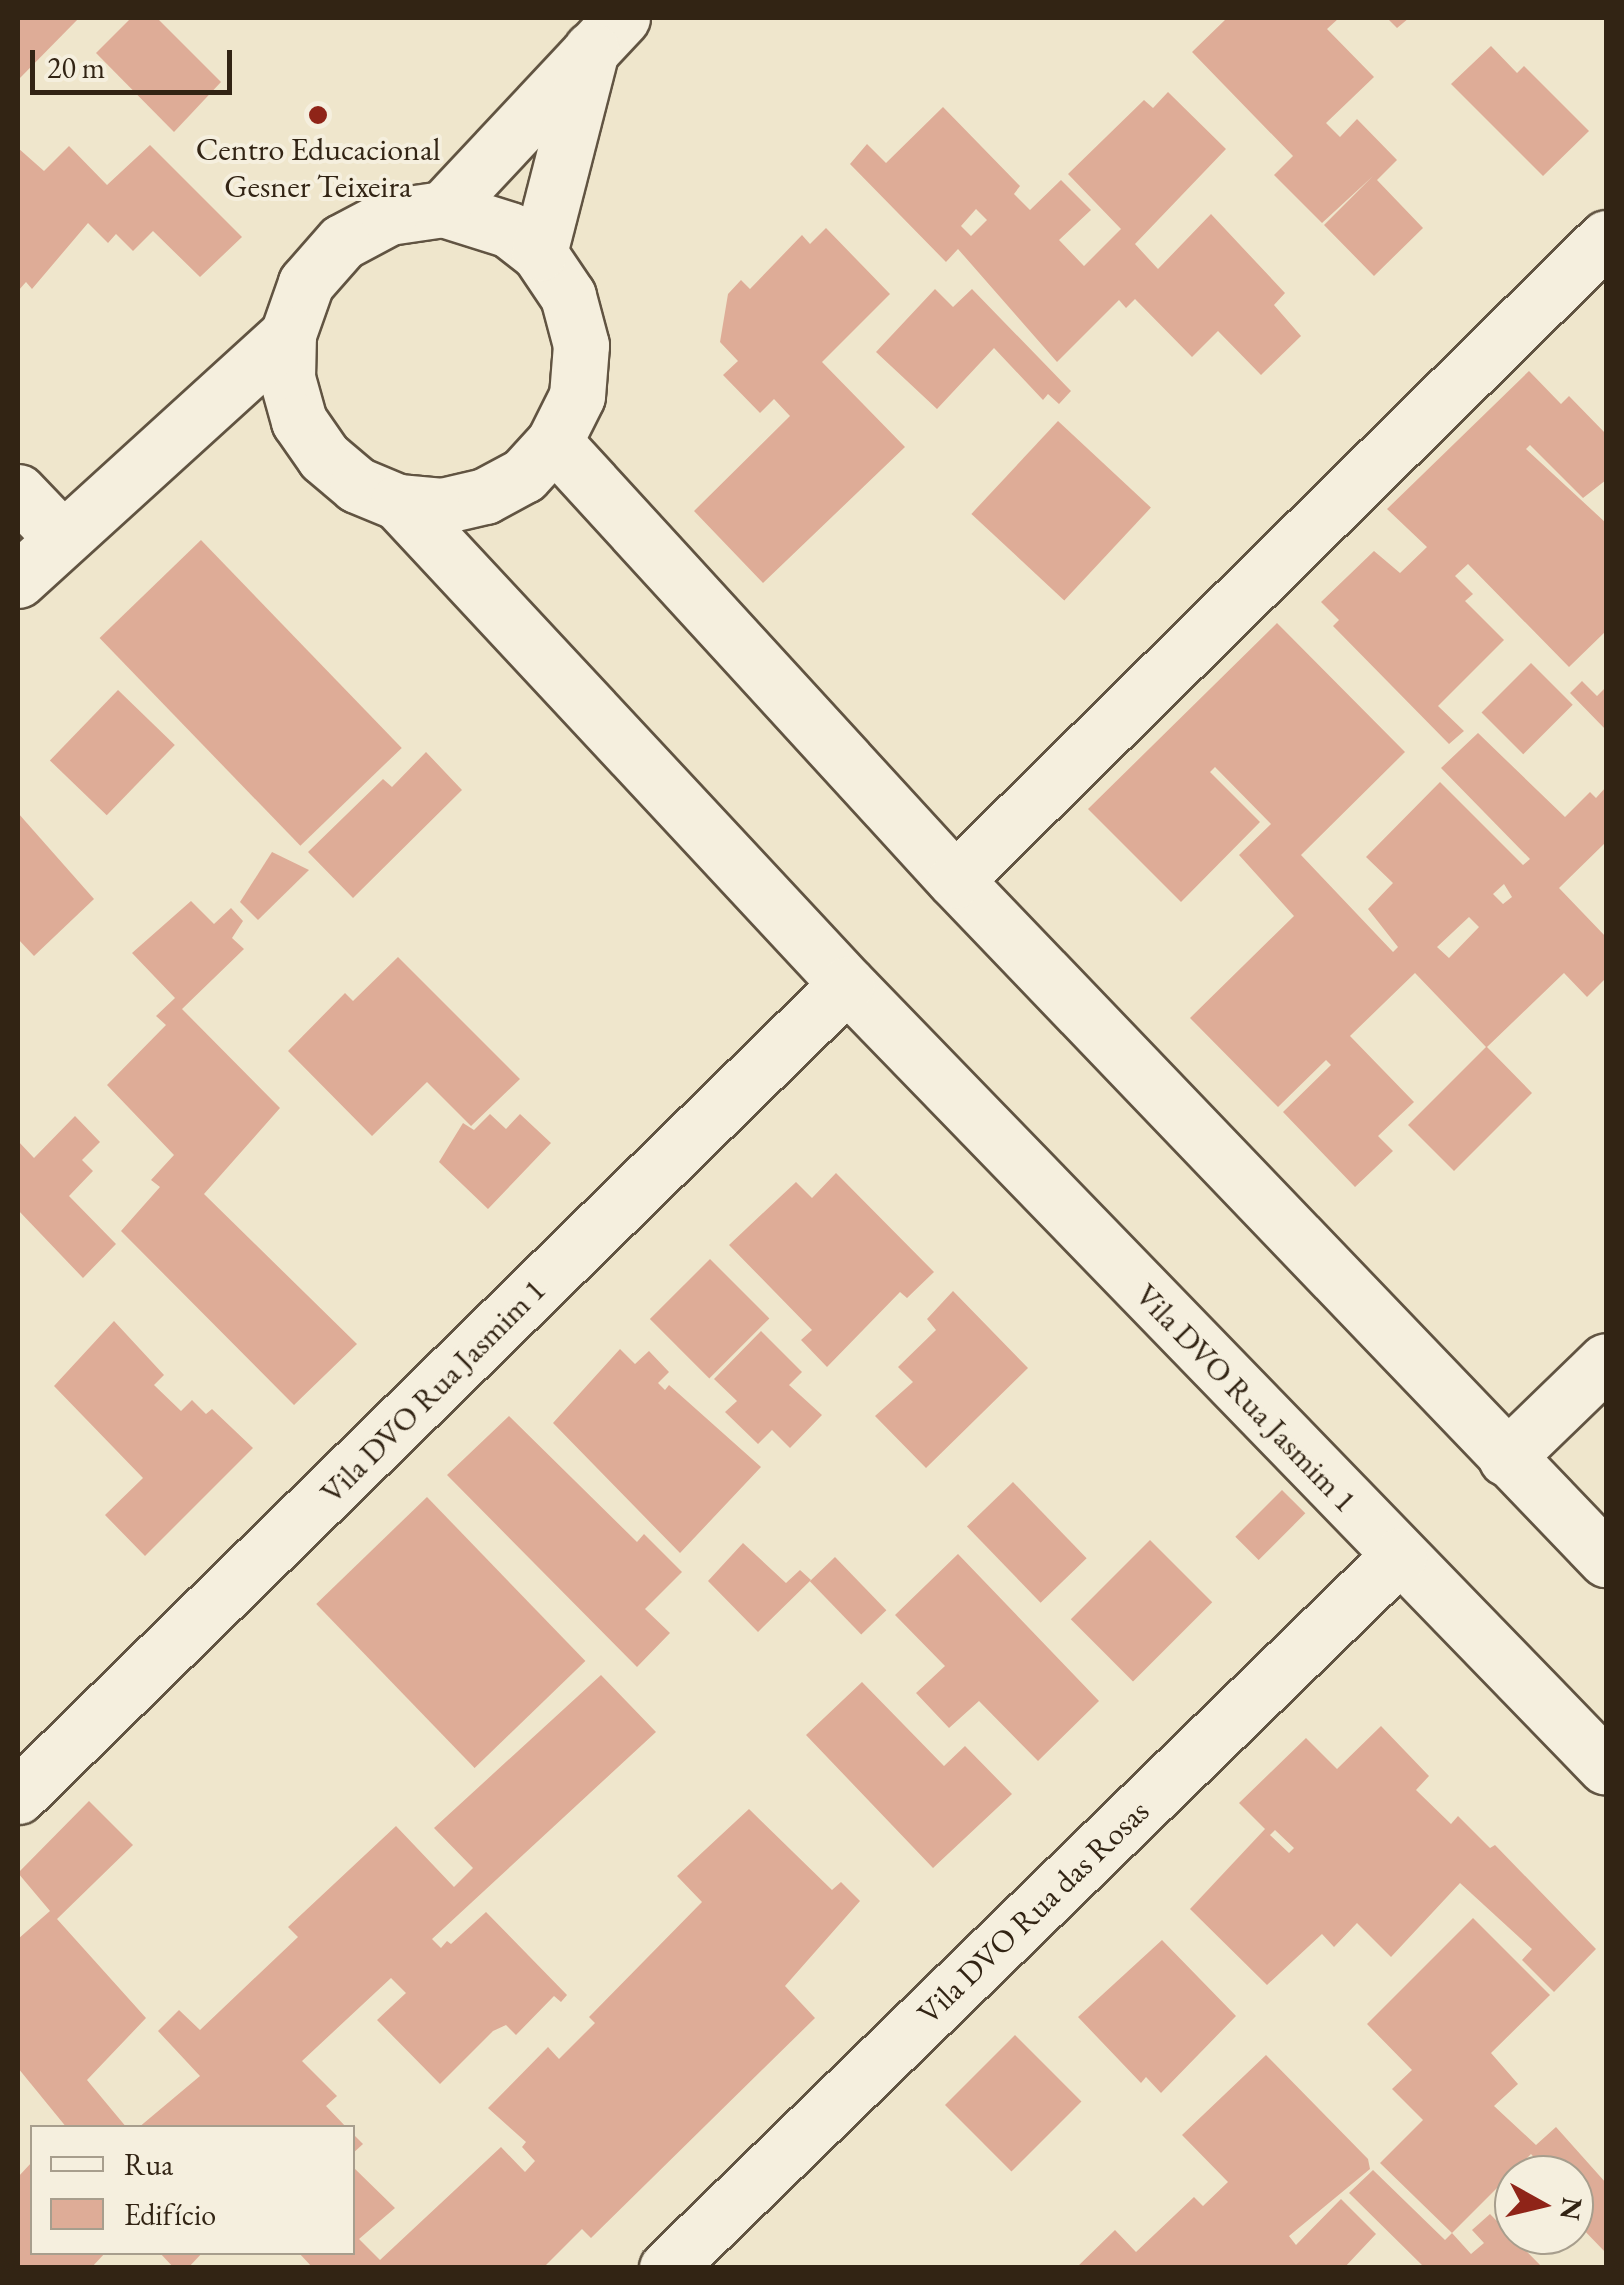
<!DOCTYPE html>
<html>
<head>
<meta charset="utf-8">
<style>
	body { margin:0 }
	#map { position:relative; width:1624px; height:2285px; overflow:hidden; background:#efe6cc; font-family:"EB Garamond",serif }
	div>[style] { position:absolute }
	.building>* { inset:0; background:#deac97; transform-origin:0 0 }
	.roads { filter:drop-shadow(2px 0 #615442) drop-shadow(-2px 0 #615442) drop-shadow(0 2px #615442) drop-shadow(0 -2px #615442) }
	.minor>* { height:55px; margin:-27.5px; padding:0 27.5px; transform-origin:27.5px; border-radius:27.5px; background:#f5efde }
	.dots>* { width:28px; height:28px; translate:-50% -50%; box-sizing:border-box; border:5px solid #f5efde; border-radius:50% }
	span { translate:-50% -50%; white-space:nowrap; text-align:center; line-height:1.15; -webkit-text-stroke:8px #f5efde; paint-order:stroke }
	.poi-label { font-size:32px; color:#322414 }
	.street-label { font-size:32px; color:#322414 }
	.frame { position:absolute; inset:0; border:20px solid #322414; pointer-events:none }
	.legend { position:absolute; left:30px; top:2125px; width:325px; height:130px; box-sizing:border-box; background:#f5efde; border:2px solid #a79e8d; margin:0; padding:12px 18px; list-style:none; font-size:30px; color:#322414 }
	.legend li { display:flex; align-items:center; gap:20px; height:50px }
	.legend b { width:50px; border:2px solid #a79e8d }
	.north { position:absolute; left:1494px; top:2155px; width:100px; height:100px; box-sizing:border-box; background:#f5efde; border:2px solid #a79e8d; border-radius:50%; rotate:98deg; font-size:28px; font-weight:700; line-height:40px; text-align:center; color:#322414 }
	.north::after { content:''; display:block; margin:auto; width:35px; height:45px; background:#8f2418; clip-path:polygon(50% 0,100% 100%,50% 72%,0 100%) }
	.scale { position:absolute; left:30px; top:50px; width:202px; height:45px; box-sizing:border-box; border:5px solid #322414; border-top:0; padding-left:12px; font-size:30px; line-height:35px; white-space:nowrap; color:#322414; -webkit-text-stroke:8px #f5efde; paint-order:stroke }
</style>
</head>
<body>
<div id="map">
	<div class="building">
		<div style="clip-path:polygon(18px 18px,79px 18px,18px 80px)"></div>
		<div style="clip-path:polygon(131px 18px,157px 18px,221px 82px,174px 132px,96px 53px)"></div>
		<div style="clip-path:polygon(1227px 18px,1339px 18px,1327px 29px,1374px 77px,1326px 123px,1340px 137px,1357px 119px,1397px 160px,1377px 180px,1423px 228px,1374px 276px,1324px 225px,1373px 176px,1322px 223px,1274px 175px,1293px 156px,1192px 52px)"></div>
		<div style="clip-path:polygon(1387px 18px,1409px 18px,1397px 28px)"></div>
		<div style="clip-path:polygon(1491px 46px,1517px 73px,1524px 66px,1589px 131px,1543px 176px,1451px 84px)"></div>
		<div style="clip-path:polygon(evenodd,1168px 92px,1226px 149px,1135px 244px,1158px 269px,1211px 214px,1285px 293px,1274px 305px,1301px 336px,1261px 375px,1218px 331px,1192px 357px,1135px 299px,1126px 308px,1119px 300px,1057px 362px,958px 249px,946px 262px,850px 164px,867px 144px,886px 163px,943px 107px,1020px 186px,1014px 194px,1030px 210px,1061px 180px,1091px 210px,1059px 240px,1084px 266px,1121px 229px,1068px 174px,1144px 100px,1153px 108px,1168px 92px,976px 209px,987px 220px,971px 236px,961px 226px,976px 209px)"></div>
		<div style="clip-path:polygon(150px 145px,242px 237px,200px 277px,153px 231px,133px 251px,116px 234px,108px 243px,88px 223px,32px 289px,26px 282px,18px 291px,18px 148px,44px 171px,69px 146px,107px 185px)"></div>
		<div style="clip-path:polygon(826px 228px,890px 294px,822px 362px,905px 447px,763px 583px,694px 511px,790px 416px,774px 399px,760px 413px,723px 375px,738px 361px,720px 342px,728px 294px,741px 280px,750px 289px,802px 235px,810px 244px)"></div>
		<div style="clip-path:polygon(935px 289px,953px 307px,972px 289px,1071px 391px,1059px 404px,1048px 394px,1043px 400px,994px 348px,937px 409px,876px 352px)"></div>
		<div style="clip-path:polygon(1529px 371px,1561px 404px,1569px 396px,1606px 434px,1606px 480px,1583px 498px,1530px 445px,1526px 449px,1606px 523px,1606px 631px,1569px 667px,1468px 564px,1455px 576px,1473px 594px,1465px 601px,1504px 640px,1438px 706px,1464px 731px,1449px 744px,1333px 626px,1339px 620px,1321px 602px,1374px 551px,1400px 573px,1427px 547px,1387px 509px)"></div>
		<div style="left:1058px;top:421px;width:127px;height:127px;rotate:43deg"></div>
		<div style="left:201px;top:540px;width:289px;height:141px;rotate:46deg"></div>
		<div style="clip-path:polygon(evenodd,1277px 623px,1405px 752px,1301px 855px,1393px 952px,1398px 947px,1368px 909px,1393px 883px,1366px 857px,1440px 782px,1523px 865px,1530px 859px,1441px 768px,1478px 733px,1565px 817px,1590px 792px,1596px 798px,1606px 787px,1606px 842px,1559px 888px,1606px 937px,1606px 978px,1587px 997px,1564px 973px,1487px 1047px,1532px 1093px,1454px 1171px,1408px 1125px,1486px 1047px,1415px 973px,1350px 1036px,1414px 1102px,1378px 1136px,1393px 1151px,1355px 1187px,1283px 1112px,1331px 1065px,1326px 1060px,1278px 1107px,1190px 1018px,1294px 916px,1239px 855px,1271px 824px,1215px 767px,1210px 772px,1260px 822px,1181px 902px,1088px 809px,1277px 623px,1504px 884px,1512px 897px,1503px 904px,1493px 894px,1504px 884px,1277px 623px,1469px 917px,1479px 927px,1449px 958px,1437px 947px,1469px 917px)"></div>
		<div style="left:1531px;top:663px;width:59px;height:70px;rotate:45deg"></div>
		<div style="clip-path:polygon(1582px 681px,1597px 696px,1606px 687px,1606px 730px,1570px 693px)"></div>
		<div style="left:118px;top:690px;width:79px;height:98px;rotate:44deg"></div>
		<div style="clip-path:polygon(426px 752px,462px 790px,353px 898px,308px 852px,383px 779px,392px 787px)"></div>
		<div style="clip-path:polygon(18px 813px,94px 899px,34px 956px,18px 939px)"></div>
		<div style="clip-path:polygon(272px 852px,309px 870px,258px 920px,240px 902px)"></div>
		<div style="clip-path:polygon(191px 901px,214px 924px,231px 908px,243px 921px,232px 938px,244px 949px,182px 1009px,280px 1108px,204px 1194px,357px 1344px,294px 1405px,121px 1231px,160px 1187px,151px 1180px,174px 1155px,107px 1085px,166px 1025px,156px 1016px,175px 998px,132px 953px)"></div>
		<div style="clip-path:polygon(398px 957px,520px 1079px,471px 1126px,427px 1082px,372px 1136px,288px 1051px,345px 993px,353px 1001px)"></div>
		<div style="clip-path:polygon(490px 1114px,506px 1129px,520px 1114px,551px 1143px,488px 1209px,439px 1162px,463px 1123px,474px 1130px)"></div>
		<div style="clip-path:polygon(75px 1116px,100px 1142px,82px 1160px,93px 1171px,69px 1196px,116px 1244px,83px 1278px,18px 1210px,18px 1141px,34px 1158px)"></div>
		<div style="clip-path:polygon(836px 1173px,934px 1272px,907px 1298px,900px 1292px,827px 1367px,801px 1340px,812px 1330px,729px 1245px,796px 1182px,812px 1198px)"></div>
		<div style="left:710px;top:1259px;width:84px;height:85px;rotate:45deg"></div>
		<div style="clip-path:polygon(953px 1291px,1028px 1368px,926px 1468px,875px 1416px,913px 1382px,898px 1367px,936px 1330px,927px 1319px)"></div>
		<div style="clip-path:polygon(114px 1321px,164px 1375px,154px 1385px,181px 1411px,192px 1400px,206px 1414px,212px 1409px,253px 1448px,145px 1556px,105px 1515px,143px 1478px,54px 1386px)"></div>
		<div style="clip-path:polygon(761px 1331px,802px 1372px,789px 1385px,822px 1415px,790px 1448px,772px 1430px,758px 1444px,725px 1412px,737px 1401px,714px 1379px)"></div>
		<div style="clip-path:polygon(620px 1349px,635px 1364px,649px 1351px,669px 1372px,658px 1383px,665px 1390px,669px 1385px,761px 1467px,680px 1553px,553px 1423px)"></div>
		<div style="clip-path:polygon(509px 1416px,637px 1542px,644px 1534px,682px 1572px,645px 1609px,670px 1633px,637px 1667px,447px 1475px)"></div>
		<div style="left:1013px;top:1482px;width:106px;height:64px;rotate:46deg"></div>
		<div style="left:1282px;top:1490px;width:33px;height:66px;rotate:45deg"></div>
		<div style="left:427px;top:1497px;width:228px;height:154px;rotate:46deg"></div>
		<div style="left:1150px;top:1540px;width:88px;height:112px;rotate:45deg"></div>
		<div style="clip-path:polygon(743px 1543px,786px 1583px,800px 1570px,811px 1580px,758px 1632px,708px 1581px)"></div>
		<div style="clip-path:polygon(958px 1554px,1099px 1701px,1038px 1761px,979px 1701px,949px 1728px,916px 1693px,945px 1666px,895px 1615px)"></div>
		<div style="left:835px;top:1557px;width:74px;height:35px;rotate:46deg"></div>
		<div style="clip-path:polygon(601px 1675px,656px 1732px,432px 1939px,441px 1948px,447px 1941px,451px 1944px,486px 1912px,567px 1995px,561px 2002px,554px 1996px,516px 2035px,506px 2025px,493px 2031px,440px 2084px,377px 2020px,406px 1993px,391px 1978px,302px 2061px,337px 2096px,326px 2106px,347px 2128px,138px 2128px,200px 2076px,158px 2031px,179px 2010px,200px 2030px,298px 1937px,288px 1927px,396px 1826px,454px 1887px,473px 1868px,434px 1828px)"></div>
		<div style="clip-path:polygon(862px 1682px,944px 1766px,965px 1746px,1012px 1794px,933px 1868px,806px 1735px)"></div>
		<div style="clip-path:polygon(evenodd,1381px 1726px,1429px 1776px,1416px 1790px,1451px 1824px,1458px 1816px,1490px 1848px,1495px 1845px,1596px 1949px,1554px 1992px,1522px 1960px,1532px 1949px,1460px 1883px,1391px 1957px,1357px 1923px,1334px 1947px,1322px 1934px,1267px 1985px,1190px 1909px,1265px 1829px,1239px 1803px,1306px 1738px,1337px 1769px,1381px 1726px,1275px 1830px,1294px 1848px,1289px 1853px,1270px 1835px,1275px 1830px)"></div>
		<div style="clip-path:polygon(89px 1801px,133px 1845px,57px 1919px,146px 2018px,87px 2080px,127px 2128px,67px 2128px,18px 2068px,18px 1939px,50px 1911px,18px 1873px)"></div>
		<div style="clip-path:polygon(749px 1809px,832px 1890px,841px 1882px,860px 1901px,785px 1986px,815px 2018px,591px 2238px,582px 2229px,543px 2268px,313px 2268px,298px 2252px,352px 2252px,352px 2166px,395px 2208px,359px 2239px,380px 2260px,501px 2147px,525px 2172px,535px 2161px,522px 2147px,526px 2142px,488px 2108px,548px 2047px,559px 2059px,595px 2023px,589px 2017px,702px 1902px,677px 1876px)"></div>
		<div style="clip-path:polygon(1473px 1918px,1550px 1995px,1491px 2053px,1518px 2084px,1494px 2106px,1536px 2145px,1556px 2127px,1606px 2183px,1606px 2253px,1578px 2224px,1586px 2215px,1574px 2202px,1574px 2175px,1550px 2175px,1531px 2154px,1452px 2233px,1380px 2163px,1423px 2120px,1392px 2089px,1412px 2070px,1367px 2024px)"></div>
		<div style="clip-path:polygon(1162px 1940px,1236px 2016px,1161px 2093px,1146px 2077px,1141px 2083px,1078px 2017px)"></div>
		<div style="left:1015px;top:2035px;width:94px;height:99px;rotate:45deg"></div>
		<div style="clip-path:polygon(1266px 2055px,1368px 2159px,1370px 2169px,1289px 2236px,1296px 2245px,1341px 2199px,1376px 2234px,1344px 2268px,1076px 2268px,1115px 2230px,1136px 2252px,1194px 2197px,1203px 2206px,1228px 2182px,1182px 2135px)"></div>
		<div style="clip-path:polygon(352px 2133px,363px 2144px,352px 2154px)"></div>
		<div style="clip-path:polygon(32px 2162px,32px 2252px,106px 2252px,91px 2268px,18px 2268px,18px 2177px)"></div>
		<div style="clip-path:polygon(1373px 2170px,1445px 2240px,1452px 2233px,1471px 2254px,1484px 2243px,1472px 2230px,1490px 2214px,1543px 2268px,1425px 2268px,1349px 2193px)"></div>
		<div style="clip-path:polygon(159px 2252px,203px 2252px,188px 2268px,174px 2268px)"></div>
	</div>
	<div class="roads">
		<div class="minor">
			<div style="left:443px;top:209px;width:262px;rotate:-46.9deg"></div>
			<div style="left:539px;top:253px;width:37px;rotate:-142deg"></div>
			<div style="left:510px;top:230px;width:70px;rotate:-162.6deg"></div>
			<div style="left:443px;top:209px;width:55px;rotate:171.6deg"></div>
			<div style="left:389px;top:217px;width:53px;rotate:152deg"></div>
			<div style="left:342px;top:242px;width:55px;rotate:131.3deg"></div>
			<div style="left:306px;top:283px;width:54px;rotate:109.4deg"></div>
			<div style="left:288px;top:334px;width:44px;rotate:91.3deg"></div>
			<div style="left:287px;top:378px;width:45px;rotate:74.4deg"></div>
			<div style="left:299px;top:421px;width:44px;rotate:55.2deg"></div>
			<div style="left:324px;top:457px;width:43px;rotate:40.3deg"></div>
			<div style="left:357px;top:485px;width:44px;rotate:22.5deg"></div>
			<div style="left:398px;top:502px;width:44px;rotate:5.2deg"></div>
			<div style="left:442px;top:506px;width:44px;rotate:-13.1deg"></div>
			<div style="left:485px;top:496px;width:44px;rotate:-28.3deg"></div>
			<div style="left:524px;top:475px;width:45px;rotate:-47.7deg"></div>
			<div style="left:554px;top:442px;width:51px;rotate:-63.4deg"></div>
			<div style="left:577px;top:396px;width:51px;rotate:-85.5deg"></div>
			<div style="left:581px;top:345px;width:51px;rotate:-104.9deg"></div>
			<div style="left:568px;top:296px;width:52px;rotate:-124deg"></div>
			<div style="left:539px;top:253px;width:210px;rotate:-75.6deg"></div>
			<div style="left:554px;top:442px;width:594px;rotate:47.53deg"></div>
			<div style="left:955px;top:880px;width:941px;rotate:46.21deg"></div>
			<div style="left:18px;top:492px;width:62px;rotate:46.3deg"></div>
			<div style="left:398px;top:502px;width:659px;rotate:47.03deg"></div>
			<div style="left:847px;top:984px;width:1090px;rotate:45.89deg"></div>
			<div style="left:18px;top:580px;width:365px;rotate:-42.3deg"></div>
			<div style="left:955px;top:880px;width:914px;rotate:-44.6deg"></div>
			<div style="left:1506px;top:1458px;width:139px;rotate:-44.1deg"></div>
			<div style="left:18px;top:1796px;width:1160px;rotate:-44.41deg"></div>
			<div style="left:667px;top:2268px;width:1021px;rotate:-44.21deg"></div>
		</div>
	</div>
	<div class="dots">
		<div style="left:318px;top:115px;background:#8f2418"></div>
	</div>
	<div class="poi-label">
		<span style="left:318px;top:168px">Centro Educacional<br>Gesner Teixeira</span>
	</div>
	<div class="street-label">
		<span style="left:433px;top:1391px;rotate:-45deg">Vila DVO Rua Jasmim 1</span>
		<span style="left:1246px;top:1398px;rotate:46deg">Vila DVO Rua Jasmim 1</span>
		<span style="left:1033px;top:1912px;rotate:-44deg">Vila DVO Rua das Rosas</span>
	</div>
	<div class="frame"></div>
	<ul class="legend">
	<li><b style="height:12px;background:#f5efde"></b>Rua</li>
	<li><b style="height:28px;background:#deac97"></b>Edifício</li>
	</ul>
	<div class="north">N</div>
	<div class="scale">20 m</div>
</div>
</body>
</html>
